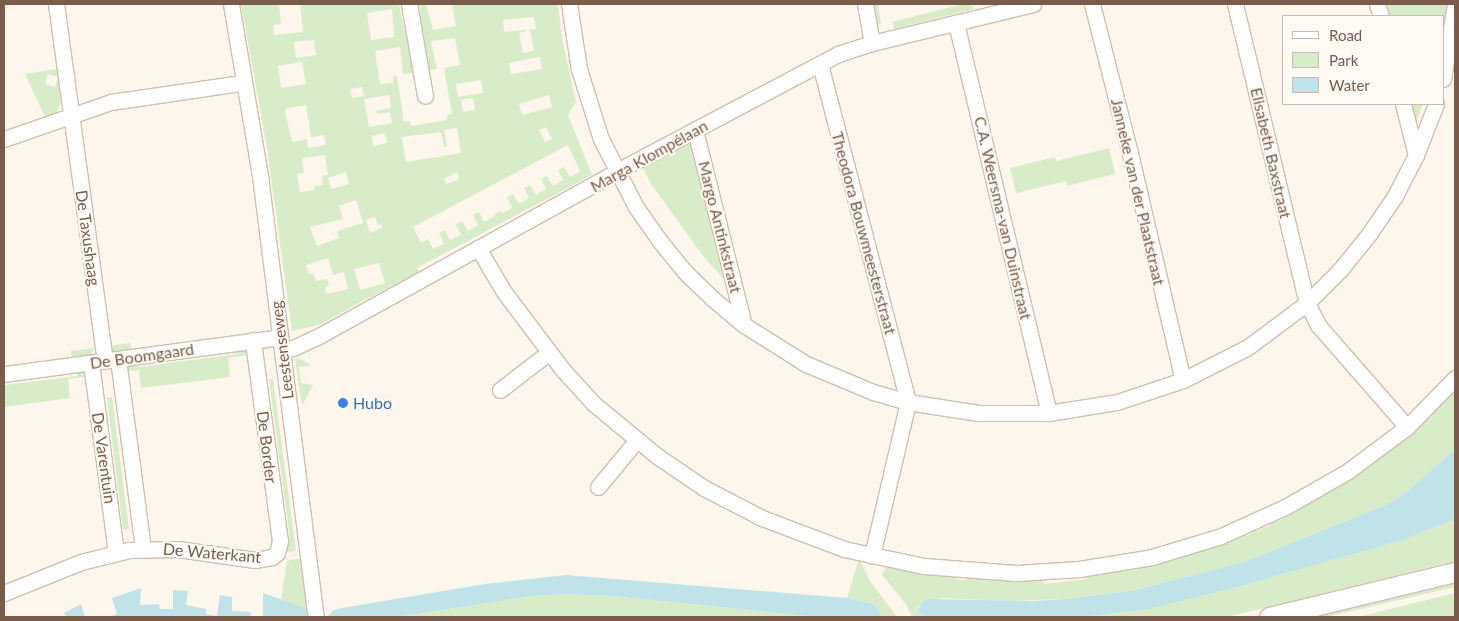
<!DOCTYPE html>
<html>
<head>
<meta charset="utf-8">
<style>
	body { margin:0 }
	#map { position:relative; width:1459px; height:621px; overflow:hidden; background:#fdf6ec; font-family:Lato,sans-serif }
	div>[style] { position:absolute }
	.green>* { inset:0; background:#d8ecc9 }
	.water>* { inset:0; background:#bfe3e8 }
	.roads { filter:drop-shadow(1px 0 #d1beb0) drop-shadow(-1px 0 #d1beb0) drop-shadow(0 1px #d1beb0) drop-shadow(0 -1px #d1beb0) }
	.minor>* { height:15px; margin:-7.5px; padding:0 7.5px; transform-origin:7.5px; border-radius:7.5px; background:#fff }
	.tertiary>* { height:19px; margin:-9.5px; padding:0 9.5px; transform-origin:9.5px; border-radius:9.5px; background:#fff }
	.dots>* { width:14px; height:14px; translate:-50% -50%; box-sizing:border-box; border:2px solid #fffaf3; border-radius:50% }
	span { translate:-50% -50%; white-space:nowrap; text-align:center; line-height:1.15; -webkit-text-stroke:4px #fffaf3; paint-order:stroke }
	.street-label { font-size:16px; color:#7a5c4d }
	.shop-label { font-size:16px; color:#366cbe }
	.left { translate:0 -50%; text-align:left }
	.frame { position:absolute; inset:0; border:5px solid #7a5c4d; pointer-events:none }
	.legend { position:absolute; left:1282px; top:15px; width:162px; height:90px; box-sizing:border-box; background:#fffaf3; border:1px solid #cabbb1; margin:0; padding:6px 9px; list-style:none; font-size:15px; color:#7a5c4d }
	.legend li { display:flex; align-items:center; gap:10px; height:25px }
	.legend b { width:25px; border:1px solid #cabbb1 }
</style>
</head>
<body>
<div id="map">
	<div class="green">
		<div style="clip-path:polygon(evenodd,241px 4px,284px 4px,279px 5px,281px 24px,273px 25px,274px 35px,303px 32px,300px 4px,399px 4px,414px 73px,403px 74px,400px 47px,375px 51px,380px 84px,393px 83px,393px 76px,397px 76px,404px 122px,410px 121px,411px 126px,447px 120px,447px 115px,452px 114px,444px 68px,460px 65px,455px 38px,431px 41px,437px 69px,426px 71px,419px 4px,426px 4px,433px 30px,456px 26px,452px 4px,558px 4px,562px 38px,576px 102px,568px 115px,592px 175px,417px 268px,419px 272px,361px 302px,319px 325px,292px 331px,267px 148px,241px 4px,392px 9px,394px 37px,371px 40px,367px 13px,392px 9px,241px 4px,534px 17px,536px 29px,504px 32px,503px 20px,534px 17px,241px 4px,530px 30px,534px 50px,523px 53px,519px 33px,530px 30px,241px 4px,314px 40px,316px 55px,296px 58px,294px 42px,314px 40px,241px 4px,540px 57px,542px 69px,511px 74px,509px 63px,540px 57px,241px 4px,302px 62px,306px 84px,281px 88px,278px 66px,302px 62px,241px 4px,481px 80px,483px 93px,458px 97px,456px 84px,481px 80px,241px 4px,362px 87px,364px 96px,352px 98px,350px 89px,362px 87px,241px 4px,389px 95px,391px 108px,376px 111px,377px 114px,390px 112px,392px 123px,369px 127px,364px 99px,389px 95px,241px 4px,549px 95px,552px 107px,522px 115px,519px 104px,549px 95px,241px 4px,473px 98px,475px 110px,463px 112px,461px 100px,473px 98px,241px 4px,306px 105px,311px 137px,324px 135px,326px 145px,308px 148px,307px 139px,292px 142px,285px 111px,287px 108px,306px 105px,241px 4px,546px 127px,552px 139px,545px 142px,539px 130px,546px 127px,241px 4px,457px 128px,461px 153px,406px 162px,402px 137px,441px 132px,444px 147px,447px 146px,444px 130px,457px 128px,241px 4px,385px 133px,387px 143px,373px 146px,372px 136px,385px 133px,241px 4px,568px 145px,580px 171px,570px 177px,564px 167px,558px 170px,563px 180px,553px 186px,547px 176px,541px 179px,546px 189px,536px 195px,530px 185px,524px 188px,529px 198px,519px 204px,513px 194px,507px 197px,512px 208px,502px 213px,500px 211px,494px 214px,495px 216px,484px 222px,479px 212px,473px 215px,478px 225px,468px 231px,462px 221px,456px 224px,461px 235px,450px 240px,445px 230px,439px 233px,444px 244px,433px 249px,428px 239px,421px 243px,413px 227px,568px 145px,241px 4px,325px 155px,328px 175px,322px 176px,323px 185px,314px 186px,314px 190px,300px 192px,297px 174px,304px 173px,302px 158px,325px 155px,241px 4px,346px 172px,349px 184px,331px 189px,328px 178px,346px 172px,241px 4px,457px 172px,459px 179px,447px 184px,444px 179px,457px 172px,241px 4px,356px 200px,363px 223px,337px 231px,339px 238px,317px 246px,310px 227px,343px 219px,339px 206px,356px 200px,241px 4px,375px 217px,378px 225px,381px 224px,382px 228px,370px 233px,366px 220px,375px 217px,241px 4px,328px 258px,333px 275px,344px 272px,348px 289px,327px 294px,325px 288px,329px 285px,327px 279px,316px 281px,313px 273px,309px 274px,306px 265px,328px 258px,241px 4px,379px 263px,385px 283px,360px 290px,354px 269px,379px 263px)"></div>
		<div style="clip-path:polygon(868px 4px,878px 4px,881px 24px,875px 26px)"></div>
		<div style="clip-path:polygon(963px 4px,972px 4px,973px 9px,894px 29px,892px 22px)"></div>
		<div style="clip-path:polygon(1387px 4px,1450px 4px,1443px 37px,1443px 16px,1389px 16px)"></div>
		<div style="clip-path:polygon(evenodd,57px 69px,61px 101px,56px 115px,46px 119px,25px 74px,57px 69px,48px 74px,58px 77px,55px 87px,45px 84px,48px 74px)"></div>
		<div style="clip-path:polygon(1410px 104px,1423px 104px,1415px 125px)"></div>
		<div style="clip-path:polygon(690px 142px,731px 287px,704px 257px,651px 184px,642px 166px)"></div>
		<div style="clip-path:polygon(1109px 148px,1115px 174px,1067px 186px,1066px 181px,1016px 193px,1010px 168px,1055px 157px,1056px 161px)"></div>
		<div style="clip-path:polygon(130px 343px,132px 349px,114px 352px,108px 346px)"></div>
		<div style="clip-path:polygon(95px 348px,90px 355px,72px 358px,71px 351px)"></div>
		<div style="clip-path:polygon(236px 348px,243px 348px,250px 355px,228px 358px,230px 377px,141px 388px,139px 370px,124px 372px,126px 366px,136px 361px,138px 367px,237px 354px)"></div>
		<div style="clip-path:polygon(298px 358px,310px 364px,311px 366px,299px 367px,301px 383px,313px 385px,302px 406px,295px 359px)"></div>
		<div style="clip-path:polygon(77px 369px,83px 370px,91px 376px,68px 379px,70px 398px,4px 407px,4px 385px,77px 376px)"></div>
		<div style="clip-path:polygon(269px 379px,273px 379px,296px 551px,287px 552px,285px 541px,290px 539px)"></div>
		<div style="clip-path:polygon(1455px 385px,1455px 449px,1409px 490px,1388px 504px,1248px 561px,1136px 590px,1066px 599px,1009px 601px,941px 598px,918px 607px,917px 611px,926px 617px,912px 617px,906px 604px,882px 575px,887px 564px,953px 574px,955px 579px,967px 580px,966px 575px,1037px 577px,1045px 584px,1086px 579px,1091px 572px,1128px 567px,1130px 571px,1140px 569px,1140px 564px,1223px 540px,1228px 543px,1269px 526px,1270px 520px,1274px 518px,1276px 522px,1286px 517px,1284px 513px)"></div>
		<div style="clip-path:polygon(112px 397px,129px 529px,123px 530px,107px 398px)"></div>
		<div style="clip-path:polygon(1455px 519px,1455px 561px,1227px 617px,1083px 617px,1150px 609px,1234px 588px,1403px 540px)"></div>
		<div style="clip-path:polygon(302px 558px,308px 609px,281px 600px,287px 561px)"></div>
		<div style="clip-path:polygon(859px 558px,870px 581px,897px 617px,878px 617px,881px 613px,873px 604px,847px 598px)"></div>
		<div style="clip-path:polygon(1455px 581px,1455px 587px,1326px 617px,1304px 617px)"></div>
		<div style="clip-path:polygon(1455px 593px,1455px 617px,1358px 617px)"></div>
		<div style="clip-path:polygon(566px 594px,613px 596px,816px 617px,397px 617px,532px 596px)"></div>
	</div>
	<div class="water">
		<div style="clip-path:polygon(1455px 449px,1455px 519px,1403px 540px,1234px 588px,1150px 609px,1083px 617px,926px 617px,917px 611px,924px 601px,930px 599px,1033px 601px,1066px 599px,1136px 590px,1247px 561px,1388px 504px,1409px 490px)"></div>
		<div style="clip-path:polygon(566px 575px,847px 598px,873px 604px,881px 613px,878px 617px,816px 617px,613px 596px,566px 594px,532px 596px,397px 617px,327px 617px,333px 610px,342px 608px,485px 584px)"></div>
		<div style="clip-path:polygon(141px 588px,140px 605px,159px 604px,160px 609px,173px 609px,173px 590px,188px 591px,186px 605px,206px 609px,206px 614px,217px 616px,220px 595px,232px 597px,232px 611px,251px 612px,251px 617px,108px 617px,117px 614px,112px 598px)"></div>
		<div style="clip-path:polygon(263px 593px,308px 609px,310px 617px,263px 617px)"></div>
		<div style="clip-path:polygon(81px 604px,85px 617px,66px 617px,64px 613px)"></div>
	</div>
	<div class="roads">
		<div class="minor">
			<div style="left:56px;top:4px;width:359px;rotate:82.2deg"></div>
			<div style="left:231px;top:4px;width:174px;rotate:80.4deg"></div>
			<div style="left:260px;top:176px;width:445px;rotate:82.8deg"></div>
			<div style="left:409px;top:4px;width:93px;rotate:80.1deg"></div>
			<div style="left:569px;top:4px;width:66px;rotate:81.3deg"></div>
			<div style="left:579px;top:69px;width:73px;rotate:72.6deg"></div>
			<div style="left:601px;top:139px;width:76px;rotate:62.8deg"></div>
			<div style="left:636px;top:207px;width:40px;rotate:55.1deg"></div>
			<div style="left:659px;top:240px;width:40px;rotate:51deg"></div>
			<div style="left:684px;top:271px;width:40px;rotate:44deg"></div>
			<div style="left:713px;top:299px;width:40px;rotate:40deg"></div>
			<div style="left:744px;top:325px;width:73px;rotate:32.2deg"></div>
			<div style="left:806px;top:364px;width:73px;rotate:22.7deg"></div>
			<div style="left:873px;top:392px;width:36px;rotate:16deg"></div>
			<div style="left:908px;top:402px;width:71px;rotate:8.9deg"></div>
			<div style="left:978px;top:413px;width:71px"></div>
			<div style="left:1049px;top:413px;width:69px;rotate:-9.2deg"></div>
			<div style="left:1117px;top:402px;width:70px;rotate:-18.4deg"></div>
			<div style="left:1183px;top:380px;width:73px;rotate:-26.9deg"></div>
			<div style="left:1248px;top:347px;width:74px;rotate:-36.7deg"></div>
			<div style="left:1307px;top:303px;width:47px;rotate:-45deg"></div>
			<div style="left:1340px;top:270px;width:46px;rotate:-51.1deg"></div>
			<div style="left:1369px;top:234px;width:46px;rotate:-55.6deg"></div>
			<div style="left:1395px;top:196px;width:46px;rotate:-62.9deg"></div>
			<div style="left:1416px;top:155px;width:55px;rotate:-68.6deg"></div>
			<div style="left:865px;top:4px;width:40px;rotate:80deg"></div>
			<div style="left:1092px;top:4px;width:154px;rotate:75.7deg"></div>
			<div style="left:1130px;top:153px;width:233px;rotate:76.9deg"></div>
			<div style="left:1235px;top:4px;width:308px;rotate:76.5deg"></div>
			<div style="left:1307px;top:303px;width:25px;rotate:63deg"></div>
			<div style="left:1318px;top:325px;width:135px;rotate:48.9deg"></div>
			<div style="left:1377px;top:4px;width:13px;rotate:72deg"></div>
			<div style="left:956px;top:23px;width:401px;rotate:76.6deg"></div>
			<div style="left:820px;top:64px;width:349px;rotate:75.4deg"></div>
			<div style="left:908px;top:402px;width:158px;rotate:103.2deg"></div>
			<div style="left:1443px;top:79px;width:76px;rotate:-80.9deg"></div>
			<div style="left:1403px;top:104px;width:53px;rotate:75.7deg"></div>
			<div style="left:695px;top:130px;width:201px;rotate:75.9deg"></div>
			<div style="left:4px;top:139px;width:113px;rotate:-19.1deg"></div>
			<div style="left:111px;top:102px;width:132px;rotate:-8.3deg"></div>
			<div style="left:478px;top:248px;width:51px;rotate:59.4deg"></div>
			<div style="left:504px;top:292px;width:98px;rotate:52.9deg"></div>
			<div style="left:563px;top:370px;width:46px;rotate:47.6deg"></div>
			<div style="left:594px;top:404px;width:82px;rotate:39.5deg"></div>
			<div style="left:657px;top:456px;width:57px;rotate:34.2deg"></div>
			<div style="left:704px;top:488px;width:65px;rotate:27.3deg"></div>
			<div style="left:762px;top:518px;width:88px;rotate:20.7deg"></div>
			<div style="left:844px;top:549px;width:82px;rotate:12deg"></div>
			<div style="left:924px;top:566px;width:92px;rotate:4.4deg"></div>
			<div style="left:1016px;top:573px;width:63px;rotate:-3.6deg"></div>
			<div style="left:1079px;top:569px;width:74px;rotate:-9.3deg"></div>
			<div style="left:1152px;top:557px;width:72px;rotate:-16.9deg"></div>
			<div style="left:1221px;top:536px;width:72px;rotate:-24.4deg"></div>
			<div style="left:1287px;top:506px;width:70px;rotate:-29.8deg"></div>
			<div style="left:1348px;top:471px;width:74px;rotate:-36.7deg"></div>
			<div style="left:1407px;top:427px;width:69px;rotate:-45.6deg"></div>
			<div style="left:282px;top:350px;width:11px;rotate:-10deg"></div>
			<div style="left:293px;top:348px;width:26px;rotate:-25deg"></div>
			<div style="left:317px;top:337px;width:364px;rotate:-28.9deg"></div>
			<div style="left:636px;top:161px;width:229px;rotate:-27.9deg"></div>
			<div style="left:838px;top:54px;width:36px;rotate:-18deg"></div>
			<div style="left:872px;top:43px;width:166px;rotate:-13.6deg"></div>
			<div style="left:118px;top:359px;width:192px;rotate:82.5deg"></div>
			<div style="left:91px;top:363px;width:192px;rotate:82.5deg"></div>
			<div style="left:4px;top:374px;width:278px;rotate:-7.6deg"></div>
			<div style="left:500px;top:390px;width:61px;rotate:-37.6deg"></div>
			<div style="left:598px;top:487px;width:60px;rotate:-50.4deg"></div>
			<div style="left:4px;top:593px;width:83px;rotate:-21.9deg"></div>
			<div style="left:81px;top:562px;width:49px;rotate:-14deg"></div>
			<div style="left:129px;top:550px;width:49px;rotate:-1.2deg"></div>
			<div style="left:178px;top:549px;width:78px;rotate:8.1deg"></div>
			<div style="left:255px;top:560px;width:17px;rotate:-10deg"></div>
			<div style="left:272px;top:557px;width:6px;rotate:-39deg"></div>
			<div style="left:277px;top:553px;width:12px;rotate:-76deg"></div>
			<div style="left:280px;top:541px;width:203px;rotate:-97.7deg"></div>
		</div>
		<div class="tertiary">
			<div style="left:1269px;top:617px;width:191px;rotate:-13.6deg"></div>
		</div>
	</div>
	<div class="dots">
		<div style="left:343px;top:403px;background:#3f7fe0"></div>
	</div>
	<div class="street-label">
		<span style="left:1271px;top:153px;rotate:77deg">Elisabeth Baxstraat</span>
		<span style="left:649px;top:156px;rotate:-29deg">Marga Klompélaan</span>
		<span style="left:1138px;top:192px;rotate:77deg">Janneke van der Plaatstraat</span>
		<span style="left:1003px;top:218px;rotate:77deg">C.A. Weersma-van Duinstraat</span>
		<span style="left:720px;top:227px;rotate:76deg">Margo Antinkstraat</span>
		<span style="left:864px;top:233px;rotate:75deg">Theodora Bouwmeesterstraat</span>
		<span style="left:88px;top:238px;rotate:82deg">De Taxushaag</span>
		<span style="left:282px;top:350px;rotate:-97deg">Leestenseweg</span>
		<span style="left:142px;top:356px;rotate:-8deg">De Boomgaard</span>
		<span style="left:267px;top:447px;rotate:83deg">De Border</span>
		<span style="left:104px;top:458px;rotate:82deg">De Varentuin</span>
		<span style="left:212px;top:553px;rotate:5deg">De Waterkant</span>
	</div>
	<div class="shop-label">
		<span class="left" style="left:353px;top:403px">Hubo</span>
	</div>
	<div class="frame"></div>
	<ul class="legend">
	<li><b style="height:6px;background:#fff"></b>Road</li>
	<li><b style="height:14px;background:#d8ecc9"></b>Park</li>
	<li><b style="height:14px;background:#bfe3e8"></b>Water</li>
	</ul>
</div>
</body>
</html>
